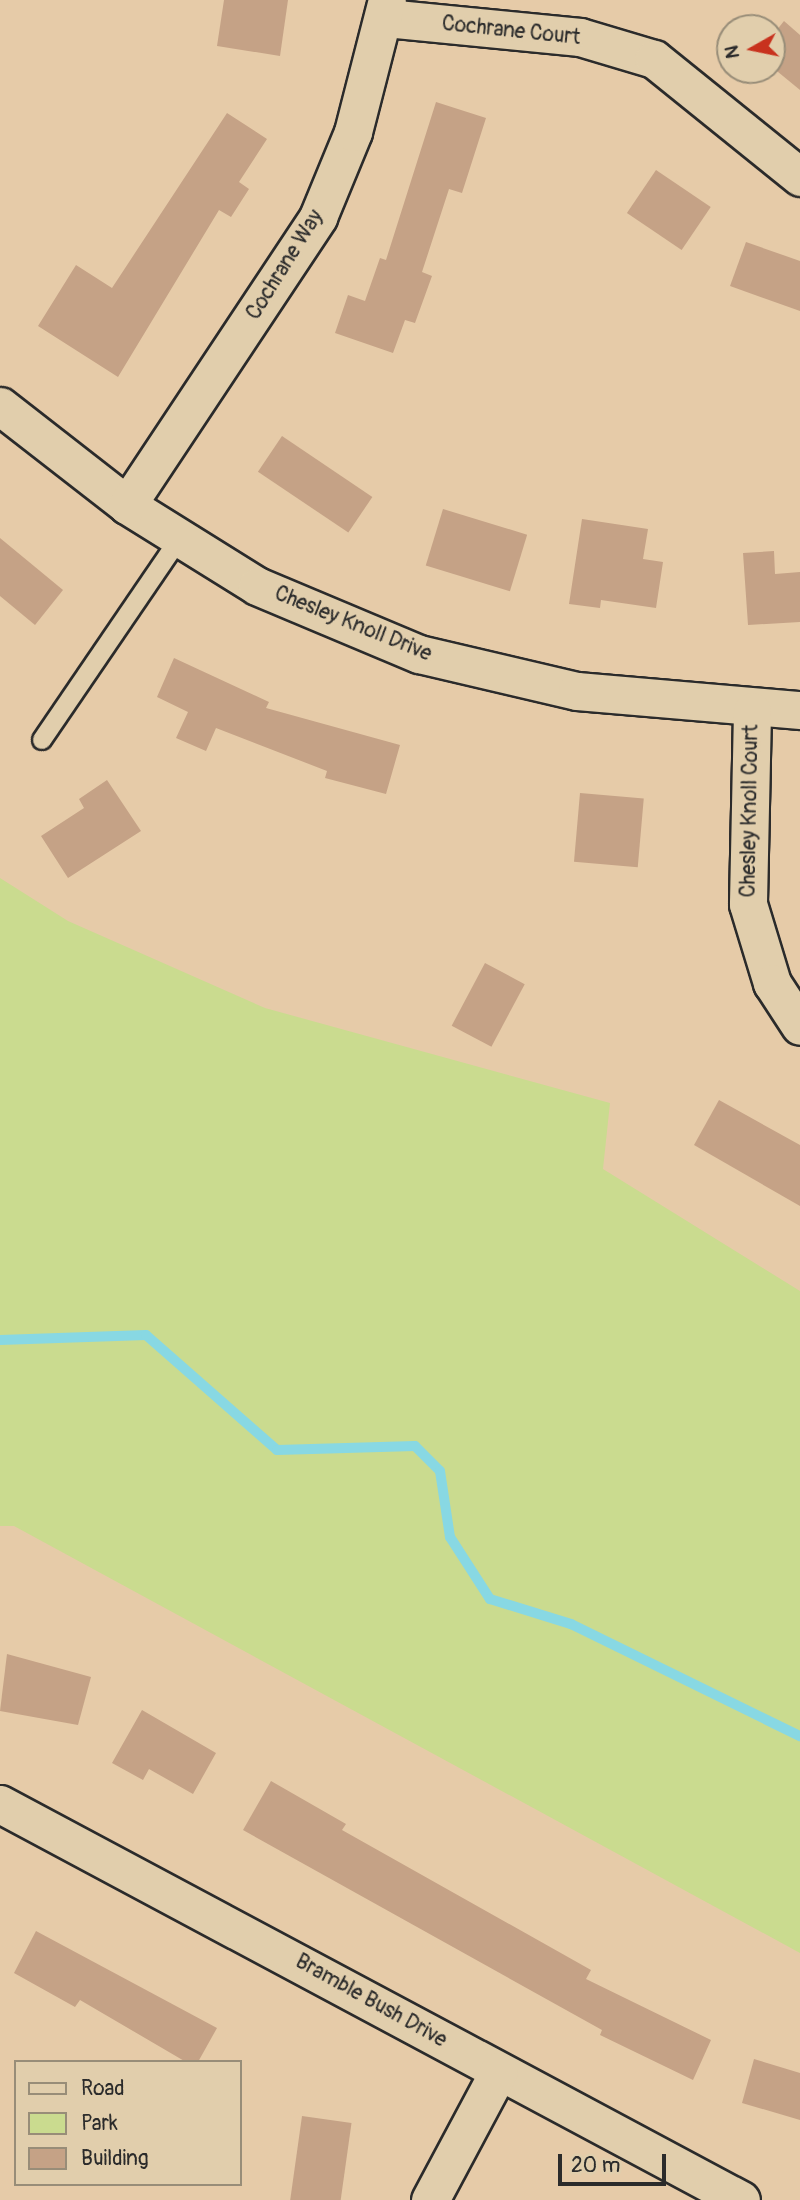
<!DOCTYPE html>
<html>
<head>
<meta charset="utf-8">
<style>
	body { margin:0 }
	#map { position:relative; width:800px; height:2200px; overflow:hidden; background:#e6cba8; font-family:Pangolin,sans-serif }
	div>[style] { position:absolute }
	.green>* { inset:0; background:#cadb8f }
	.stream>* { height:10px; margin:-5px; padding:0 5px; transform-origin:5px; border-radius:5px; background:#88d8e3 }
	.building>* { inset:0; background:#c5a286; transform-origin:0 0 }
	.roads { filter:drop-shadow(2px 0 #2b2b2b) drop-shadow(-2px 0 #2b2b2b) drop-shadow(0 2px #2b2b2b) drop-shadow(0 -2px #2b2b2b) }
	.service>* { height:18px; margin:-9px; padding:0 9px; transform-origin:9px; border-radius:9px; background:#e1ceac }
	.minor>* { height:37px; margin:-18.5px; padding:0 18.5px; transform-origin:18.5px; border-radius:18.5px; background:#e1ceac }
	span { translate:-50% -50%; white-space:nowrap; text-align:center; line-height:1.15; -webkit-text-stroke:5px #e1ceac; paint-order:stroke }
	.street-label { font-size:21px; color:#2b2b2b }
	.legend { position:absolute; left:14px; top:2060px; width:228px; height:126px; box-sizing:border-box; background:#e1ceac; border:2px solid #988d78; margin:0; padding:9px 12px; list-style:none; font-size:21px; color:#2b2b2b }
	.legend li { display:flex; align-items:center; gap:14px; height:35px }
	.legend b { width:35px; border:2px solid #988d78 }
	.north { position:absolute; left:716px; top:14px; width:70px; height:70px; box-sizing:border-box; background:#e1ceac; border:2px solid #988d78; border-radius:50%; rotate:261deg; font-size:19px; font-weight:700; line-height:28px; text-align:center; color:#2b2b2b }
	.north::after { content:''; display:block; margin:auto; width:24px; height:32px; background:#c8321e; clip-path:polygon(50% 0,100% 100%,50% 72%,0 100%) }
	.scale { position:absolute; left:558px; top:2154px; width:108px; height:32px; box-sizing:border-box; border:4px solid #2b2b2b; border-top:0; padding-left:9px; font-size:21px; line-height:24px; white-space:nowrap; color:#2b2b2b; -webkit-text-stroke:5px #e1ceac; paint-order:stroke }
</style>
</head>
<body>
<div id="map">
	<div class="green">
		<div style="clip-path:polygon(0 878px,68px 921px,265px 1008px,610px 1103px,603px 1169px,800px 1291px,800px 1953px,14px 1526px,0 1526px)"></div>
	</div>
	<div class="stream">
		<div style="left:0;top:1340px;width:146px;rotate:-2deg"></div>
		<div style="left:146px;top:1335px;width:174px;rotate:41.3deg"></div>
		<div style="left:277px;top:1450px;width:138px;rotate:-1.7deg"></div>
		<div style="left:415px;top:1446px;width:35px;rotate:45deg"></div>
		<div style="left:440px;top:1471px;width:67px;rotate:81.4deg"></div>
		<div style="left:450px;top:1537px;width:74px;rotate:57.2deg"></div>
		<div style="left:490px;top:1599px;width:85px;rotate:17.2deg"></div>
		<div style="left:571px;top:1624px;width:255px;rotate:26.1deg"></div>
	</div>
	<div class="building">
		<div style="clip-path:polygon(224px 0,288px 0,280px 56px,217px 46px)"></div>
		<div style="clip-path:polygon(784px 21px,800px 35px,800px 90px,772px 67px,772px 36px)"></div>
		<div style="clip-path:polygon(436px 102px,486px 118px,462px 193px,449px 189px,422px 272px,432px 276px,415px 323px,405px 320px,393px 353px,335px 333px,348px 295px,365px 301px,380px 258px,386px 260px)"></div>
		<div style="clip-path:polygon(227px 113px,267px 139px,239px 182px,249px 189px,231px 217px,219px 210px,118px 377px,38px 326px,76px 265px,112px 288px)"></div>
		<div style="left:656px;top:170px;width:66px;height:52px;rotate:34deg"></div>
		<div style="clip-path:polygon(746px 242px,800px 261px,800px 311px,730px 286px)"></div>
		<div style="left:282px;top:436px;width:109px;height:43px;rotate:34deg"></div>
		<div style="left:443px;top:509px;width:88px;height:59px;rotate:17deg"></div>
		<div style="clip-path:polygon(582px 519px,648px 529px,643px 559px,663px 562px,656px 608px,601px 600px,600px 608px,569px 604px)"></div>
		<div style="clip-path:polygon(0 538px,63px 590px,35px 625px,0 596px)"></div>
		<div style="clip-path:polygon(774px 551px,775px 574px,800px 572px,800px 622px,748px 625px,743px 553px)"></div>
		<div style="clip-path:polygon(174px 658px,269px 702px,266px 708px,400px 745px,386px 794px,325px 778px,327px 771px,216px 728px,206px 751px,176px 738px,188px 712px,157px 697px)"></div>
		<div style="clip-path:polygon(107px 780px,141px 831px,68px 878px,41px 836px,84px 808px,79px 799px)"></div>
		<div style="left:580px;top:793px;width:64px;height:69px;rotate:5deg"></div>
		<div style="left:485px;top:963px;width:45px;height:71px;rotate:28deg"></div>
		<div style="clip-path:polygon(719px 1100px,800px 1145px,800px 1206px,694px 1145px)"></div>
		<div style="clip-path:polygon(7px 1654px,91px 1677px,78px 1725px,0 1711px)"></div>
		<div style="clip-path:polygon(142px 1710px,216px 1753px,193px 1794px,149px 1769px,143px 1780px,112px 1763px)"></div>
		<div style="clip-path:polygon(271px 1781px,346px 1824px,342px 1830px,591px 1970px,586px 1979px,711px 2040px,693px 2080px,600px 2035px,602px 2030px,243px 1830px)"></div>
		<div style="clip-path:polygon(36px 1931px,217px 2028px,198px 2062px,186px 2062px,80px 2000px,75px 2007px,14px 1973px)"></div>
		<div style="clip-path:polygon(754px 2059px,800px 2073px,800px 2120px,742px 2103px)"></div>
		<div style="left:302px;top:2116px;width:50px;height:85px;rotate:8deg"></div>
	</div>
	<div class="roads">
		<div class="service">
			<div style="left:42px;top:740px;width:245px;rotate:-55.7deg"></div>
		</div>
		<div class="minor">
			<div style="left:386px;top:18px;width:195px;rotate:5.6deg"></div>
			<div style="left:580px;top:37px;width:77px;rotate:16.6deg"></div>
			<div style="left:654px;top:59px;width:188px;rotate:38.9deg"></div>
			<div style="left:0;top:406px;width:161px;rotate:37.9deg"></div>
			<div style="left:127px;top:505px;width:153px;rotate:31.9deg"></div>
			<div style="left:257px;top:586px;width:176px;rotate:22.8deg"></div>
			<div style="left:419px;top:654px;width:162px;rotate:13.2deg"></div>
			<div style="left:577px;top:691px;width:224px;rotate:4.9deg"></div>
			<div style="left:127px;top:505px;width:346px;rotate:-56.4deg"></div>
			<div style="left:318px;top:217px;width:92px;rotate:-67.6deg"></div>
			<div style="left:353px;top:132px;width:136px;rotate:-75.6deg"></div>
			<div style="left:752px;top:711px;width:193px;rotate:91.2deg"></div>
			<div style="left:748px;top:904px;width:83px;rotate:73.1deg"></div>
			<div style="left:772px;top:983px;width:51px;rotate:56.9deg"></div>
			<div style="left:0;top:1804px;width:840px;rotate:28.12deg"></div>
			<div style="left:430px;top:2200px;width:146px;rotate:-61.9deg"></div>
		</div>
	</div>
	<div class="street-label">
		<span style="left:511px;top:31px;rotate:6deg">Cochrane Court</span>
		<span style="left:285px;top:265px;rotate:-58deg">Cochrane Way</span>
		<span style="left:353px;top:624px;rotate:22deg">Chesley Knoll Drive</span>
		<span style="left:750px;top:811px;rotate:-89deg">Chesley Knoll Court</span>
		<span style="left:371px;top:2001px;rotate:29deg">Bramble Bush Drive</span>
	</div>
	<ul class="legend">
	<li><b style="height:9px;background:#e1ceac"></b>Road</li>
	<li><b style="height:19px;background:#cadb8f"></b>Park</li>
	<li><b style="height:19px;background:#c5a286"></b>Building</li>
	</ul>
	<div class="north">N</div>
	<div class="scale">20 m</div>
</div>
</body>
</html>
